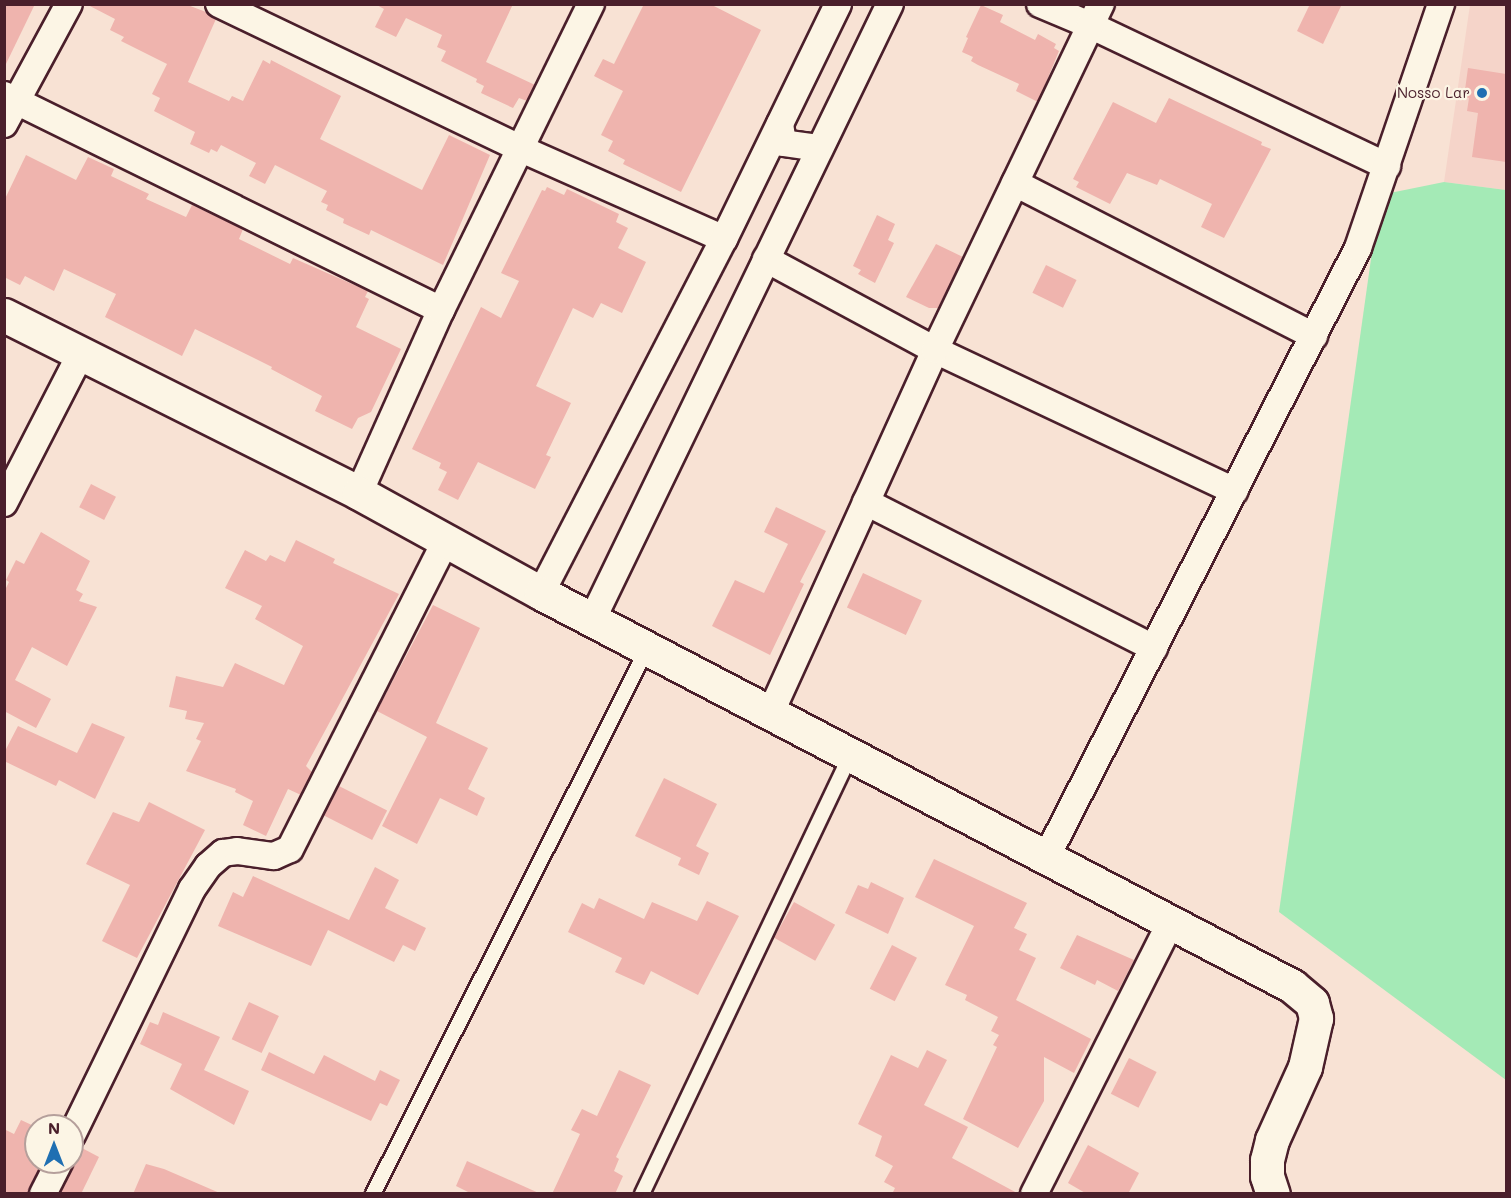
<!DOCTYPE html>
<html>
<head>
<meta charset="utf-8">
<style>
	body { margin:0 }
	#map { position:relative; width:1511px; height:1198px; overflow:hidden; background:#f8e2d4; font-family:Mali,sans-serif }
	div>[style] { position:absolute }
	.built>* { inset:0; background:#f5d4c9 }
	.green>* { inset:0; background:#a4eab6 }
	.building>* { inset:0; background:#efb4ae; transform-origin:0 0 }
	.roads { filter:drop-shadow(2px 0 #4a1f2b) drop-shadow(-2px 0 #4a1f2b) drop-shadow(0 2px #4a1f2b) drop-shadow(0 -2px #4a1f2b) }
	.service>* { height:14px; margin:-7px; padding:0 7px; transform-origin:7px; border-radius:7px; background:#fcf5e5 }
	.minor>* { height:26px; margin:-13px; padding:0 13px; transform-origin:13px; border-radius:13px; background:#fcf5e5 }
	.tertiary>* { height:33px; margin:-16.5px; padding:0 16.5px; transform-origin:16.5px; border-radius:16.5px; background:#fcf5e5 }
	.dots>* { width:16px; height:16px; translate:-50% -50%; box-sizing:border-box; border:3px solid #fcf5e5; border-radius:50% }
	span { translate:-50% -50%; white-space:nowrap; text-align:center; line-height:1.15; -webkit-text-stroke:4.5px #fcf5e5; paint-order:stroke }
	.poi-label { font-size:15px; color:#4a1f2b }
	.right { translate:-100% -50%; text-align:right }
	.frame { position:absolute; inset:0; border:6px solid #4a1f2b; pointer-events:none }
	.north { position:absolute; left:24px; top:1114px; width:60px; height:60px; box-sizing:border-box; background:#fcf5e5; border:2px solid #b59f9b; border-radius:50%; rotate:0deg; font-size:16px; font-weight:700; line-height:24px; text-align:center; color:#4a1f2b }
	.north::after { content:''; display:block; margin:auto; width:21px; height:27px; background:#1f6fb2; clip-path:polygon(50% 0,100% 100%,50% 72%,0 100%) }
</style>
</head>
<body>
<div id="map">
	<div class="built">
		<div style="clip-path:polygon(1470px 5px,1506px 5px,1506px 190px,1444px 182px)"></div>
	</div>
	<div class="green">
		<div style="clip-path:polygon(1444px 182px,1506px 190px,1506px 1080px,1279px 912px,1380px 195px)"></div>
	</div>
	<div class="building">
		<div style="clip-path:polygon(4px 4px,35px 4px,4px 68px)"></div>
		<div style="clip-path:polygon(86px 4px,185px 4px,206px 12px,216px 19px,188px 82px,229px 101px,232px 96px,243px 101px,263px 60px,270px 64px,271px 60px,341px 96px,320px 139px,422px 190px,449px 135px,490px 155px,443px 265px,371px 230px,369px 235px,343px 223px,344px 219px,326px 210px,328px 205px,321px 202px,327px 191px,275px 165px,265px 184px,249px 176px,256px 163px,221px 145px,217px 152px,211px 149px,209px 153px,190px 144px,195px 132px,154px 111px,160px 98px,152px 94px,167px 64px,121px 41px,124px 37px,110px 30px,115px 19px)"></div>
		<div style="clip-path:polygon(375px 4px,513px 4px,486px 62px,535px 85px,527px 101px,519px 98px,513px 108px,481px 93px,484px 86px,476px 82px,477px 79px,441px 61px,446px 51px,437px 47px,442px 35px,406px 18px,396px 37px,375px 27px,384px 9px)"></div>
		<div style="clip-path:polygon(644px 4px,710px 4px,761px 30px,681px 192px,623px 164px,625px 160px,608px 151px,613px 141px,601px 135px,623px 91px,594px 76px,603px 59px,614px 64px)"></div>
		<div style="clip-path:polygon(1310px 4px,1342px 4px,1323px 44px,1297px 31px)"></div>
		<div style="clip-path:polygon(981px 5px,1003px 15px,1000px 22px,1035px 40px,1038px 34px,1056px 44px,1054px 48px,1059px 51px,1038px 102px,1016px 91px,1019px 84px,978px 65px,971px 61px,973px 57px,962px 52px,968px 38px,966px 37px)"></div>
		<div style="clip-path:polygon(1468px 68px,1506px 74px,1506px 162px,1472px 157px,1478px 113px,1467px 111px,1469px 98px,1464px 97px)"></div>
		<div style="clip-path:polygon(1169px 98px,1262px 142px,1261px 145px,1271px 149px,1224px 238px,1201px 227px,1212px 204px,1160px 179px,1157px 185px,1127px 173px,1110px 204px,1076px 187px,1079px 182px,1073px 179px,1113px 102px,1156px 123px)"></div>
		<div style="clip-path:polygon(26px 155px,76px 180px,88px 157px,114px 169px,111px 176px,149px 194px,146px 199px,186px 217px,192px 205px,243px 229px,239px 239px,290px 264px,293px 258px,368px 291px,365px 297px,369px 299px,356px 327px,401px 349px,371px 412px,358px 418px,352px 429px,315px 411px,322px 396px,271px 369px,272px 367px,195px 329px,182px 356px,105px 317px,116px 294px,64px 269px,54px 291px,25px 276px,20px 285px,4px 277px,4px 201px)"></div>
		<div style="clip-path:polygon(547px 187px,564px 195px,567px 189px,619px 214px,616px 222px,628px 228px,618px 248px,646px 262px,622px 313px,601px 303px,593px 318px,573px 308px,536px 386px,571px 403px,546px 455px,551px 457px,535px 489px,478px 462px,458px 500px,438px 490px,447px 472px,439px 468px,441px 463px,412px 449px,481px 307px,501px 318px,519px 281px,501px 273px,542px 190px,545px 191px)"></div>
		<div style="clip-path:polygon(877px 215px,895px 224px,888px 240px,894px 243px,875px 283px,858px 274px,861px 270px,853px 266px)"></div>
		<div style="clip-path:polygon(936px 244px,963px 257px,938px 308px,929px 308px,906px 297px)"></div>
		<div style="left:1046px;top:265px;width:34px;height:31px;rotate:26deg"></div>
		<div style="left:91px;top:484px;width:28px;height:26px;rotate:27deg"></div>
		<div style="clip-path:polygon(776px 507px,826px 531px,800px 582px,804px 584px,770px 655px,712px 626px,735px 580px,764px 593px,788px 544px,764px 532px)"></div>
		<div style="clip-path:polygon(41px 532px,90px 561px,76px 590px,83px 594px,79px 601px,97px 607px,67px 666px,32px 647px,15px 680px,51px 699px,36px 728px,4px 711px,4px 592px,9px 582px,6px 580px,16px 560px,24px 564px)"></div>
		<div style="clip-path:polygon(296px 540px,335px 559px,333px 563px,399px 594px,306px 766px,312px 772px,301px 795px,288px 789px,266px 836px,243px 825px,253px 801px,235px 792px,236px 789px,186px 771px,201px 741px,196px 739px,204px 723px,185px 719px,187px 711px,169px 707px,176px 676px,223px 687px,235px 663px,284px 685px,303px 646px,255px 619px,262px 606px,225px 588px,245px 550px,266px 561px,270px 555px,285px 562px)"></div>
		<div style="left:863px;top:573px;width:65px;height:38px;rotate:25deg"></div>
		<div style="clip-path:polygon(433px 605px,480px 628px,436px 723px,488px 748px,468px 789px,485px 798px,477px 816px,440px 798px,417px 844px,382px 826px,427px 737px,377px 711px)"></div>
		<div style="clip-path:polygon(92px 723px,125px 737px,95px 799px,59px 780px,56px 786px,4px 761px,4px 753px,18px 726px,77px 753px)"></div>
		<div style="clip-path:polygon(664px 778px,717px 804px,696px 846px,709px 853px,699px 875px,678px 865px,681px 858px,635px 836px)"></div>
		<div style="left:339px;top:786px;width:54px;height:33px;rotate:27deg"></div>
		<div style="clip-path:polygon(149px 802px,205px 830px,137px 958px,102px 941px,130px 885px,86px 864px,113px 812px,139px 822px)"></div>
		<div style="clip-path:polygon(934px 859px,1027px 903px,1014px 928px,1027px 934px,1019px 950px,1036px 958px,1016px 1000px,1091px 1039px,1074px 1073px,1044px 1057px,1044px 1101px,1018px 1148px,963px 1119px,997px 1047px,993px 1045px,999px 1035px,991px 1031px,998px 1017px,965px 1000px,967px 995px,945px 985px,974px 926px,915px 897px)"></div>
		<div style="clip-path:polygon(375px 867px,399px 880px,385px 908px,426px 928px,415px 951px,403px 945px,394px 962px,328px 930px,311px 966px,218px 926px,233px 892px,243px 897px,253px 876px,349px 920px)"></div>
		<div style="clip-path:polygon(871px 882px,904px 898px,888px 934px,845px 913px,858px 885px,868px 889px)"></div>
		<div style="clip-path:polygon(599px 898px,644px 919px,652px 902px,697px 921px,707px 901px,739px 916px,698px 995px,651px 971px,644px 985px,615px 972px,622px 958px,568px 932px,582px 903px,594px 909px)"></div>
		<div style="left:794px;top:902px;width:47px;height:41px;rotate:29deg"></div>
		<div style="clip-path:polygon(1077px 935px,1134px 960px,1118px 991px,1097px 980px,1095px 985px,1060px 968px)"></div>
		<div style="left:892px;top:945px;width:28px;height:49px;rotate:27deg"></div>
		<div style="left:249px;top:1002px;width:33px;height:41px;rotate:25deg"></div>
		<div style="clip-path:polygon(163px 1012px,220px 1037px,204px 1070px,249px 1091px,234px 1125px,170px 1089px,182px 1064px,140px 1044px,150px 1022px,158px 1025px)"></div>
		<div style="clip-path:polygon(927px 1050px,947px 1060px,924px 1105px,968px 1127px,952px 1158px,1019px 1194px,892px 1194px,895px 1188px,884px 1182px,893px 1166px,875px 1156px,882px 1136px,858px 1124px,891px 1055px,918px 1068px)"></div>
		<div style="clip-path:polygon(269px 1052px,314px 1074px,324px 1055px,375px 1081px,380px 1070px,400px 1080px,387px 1106px,380px 1103px,371px 1121px,261px 1070px)"></div>
		<div style="left:1129px;top:1058px;width:31px;height:40px;rotate:27deg"></div>
		<div style="clip-path:polygon(619px 1070px,651px 1085px,616px 1157px,619px 1159px,614px 1171px,623px 1176px,615px 1194px,552px 1194px,580px 1134px,571px 1130px,582px 1109px,597px 1116px)"></div>
		<div style="clip-path:polygon(21px 1120px,36px 1127px,36px 1162px,42px 1162px,28px 1194px,4px 1194px,4px 1129px,14px 1134px)"></div>
		<div style="clip-path:polygon(1088px 1145px,1139px 1173px,1128px 1194px,1087px 1194px,1068px 1183px)"></div>
		<div style="clip-path:polygon(80px 1147px,99px 1157px,81px 1194px,60px 1194px)"></div>
		<div style="clip-path:polygon(467px 1161px,541px 1194px,472px 1194px,456px 1186px)"></div>
		<div style="clip-path:polygon(146px 1164px,164px 1169px,222px 1194px,133px 1194px)"></div>
	</div>
	<div class="roads">
		<div class="service">
			<div style="left:373px;top:1194px;width:610px;rotate:-63.31deg"></div>
			<div style="left:642px;top:1194px;width:486px;rotate:-64.6deg"></div>
		</div>
		<div class="minor">
			<div style="left:219px;top:4px;width:335px;rotate:25.6deg"></div>
			<div style="left:521px;top:149px;width:222px;rotate:23.9deg"></div>
			<div style="left:1040px;top:4px;width:54px;rotate:22.8deg"></div>
			<div style="left:1090px;top:25px;width:329px;rotate:25.4deg"></div>
			<div style="left:4px;top:95px;width:487px;rotate:26.2deg"></div>
			<div style="left:4px;top:124px;width:136px;rotate:-61.6deg"></div>
			<div style="left:780px;top:124px;width:19px;rotate:81deg"></div>
			<div style="left:783px;top:143px;width:37px;rotate:8deg"></div>
			<div style="left:1015px;top:183px;width:336px;rotate:27.1deg"></div>
			<div style="left:766px;top:259px;width:192px;rotate:28.3deg"></div>
			<div style="left:935px;top:350px;width:331px;rotate:25.2deg"></div>
			<div style="left:359px;top:493px;width:201px;rotate:-65.9deg"></div>
			<div style="left:441px;top:310px;width:341px;rotate:-63.9deg"></div>
			<div style="left:866px;top:502px;width:323px;rotate:26.9deg"></div>
			<div style="left:4px;top:503px;width:169px;rotate:-62.8deg"></div>
			<div style="left:541px;top:593px;width:399px;rotate:-62.7deg"></div>
			<div style="left:724px;top:239px;width:261px;rotate:-64.1deg"></div>
			<div style="left:593px;top:618px;width:682px;rotate:-64.19deg"></div>
			<div style="left:771px;top:712px;width:397px;rotate:-65.6deg"></div>
			<div style="left:935px;top:350px;width:384px;rotate:-64.4deg"></div>
			<div style="left:1046px;top:858px;width:685px;rotate:-62.91deg"></div>
			<div style="left:1358px;top:248px;width:258px;rotate:-71.2deg"></div>
			<div style="left:72px;top:1135px;width:274px;rotate:-64deg"></div>
			<div style="left:192px;top:889px;width:28px;rotate:-55deg"></div>
			<div style="left:208px;top:866px;width:20px;rotate:-41deg"></div>
			<div style="left:223px;top:853px;width:14px;rotate:-8deg"></div>
			<div style="left:237px;top:851px;width:37px;rotate:8deg"></div>
			<div style="left:274px;top:856px;width:17px;rotate:-24deg"></div>
			<div style="left:290px;top:849px;width:346px;rotate:-63.2deg"></div>
			<div style="left:43px;top:1194px;width:36px;rotate:-63deg"></div>
			<div style="left:1034px;top:1194px;width:302px;rotate:-63.3deg"></div>
		</div>
		<div class="tertiary">
			<div style="left:4px;top:315px;width:397px;rotate:26.6deg"></div>
			<div style="left:359px;top:493px;width:208px;rotate:28.8deg"></div>
			<div style="left:541px;top:593px;width:848px;rotate:27.62deg"></div>
			<div style="left:1292px;top:986px;width:26px;rotate:40deg"></div>
			<div style="left:1312px;top:1003px;width:16px;rotate:75deg"></div>
			<div style="left:1316px;top:1018px;width:50px;rotate:102.7deg"></div>
			<div style="left:1305px;top:1067px;width:80px;rotate:114.3deg"></div>
			<div style="left:1272px;top:1140px;width:21px;rotate:104deg"></div>
			<div style="left:1267px;top:1160px;width:16px;rotate:90deg"></div>
			<div style="left:1267px;top:1176px;width:19px;rotate:72deg"></div>
		</div>
	</div>
	<div class="dots">
		<div style="left:1482px;top:93px;background:#1f6fb2"></div>
	</div>
	<div class="poi-label">
		<span class="right" style="left:1470px;top:93px">Nosso Lar</span>
	</div>
	<div class="frame"></div>
	<div class="north">N</div>
</div>
</body>
</html>
